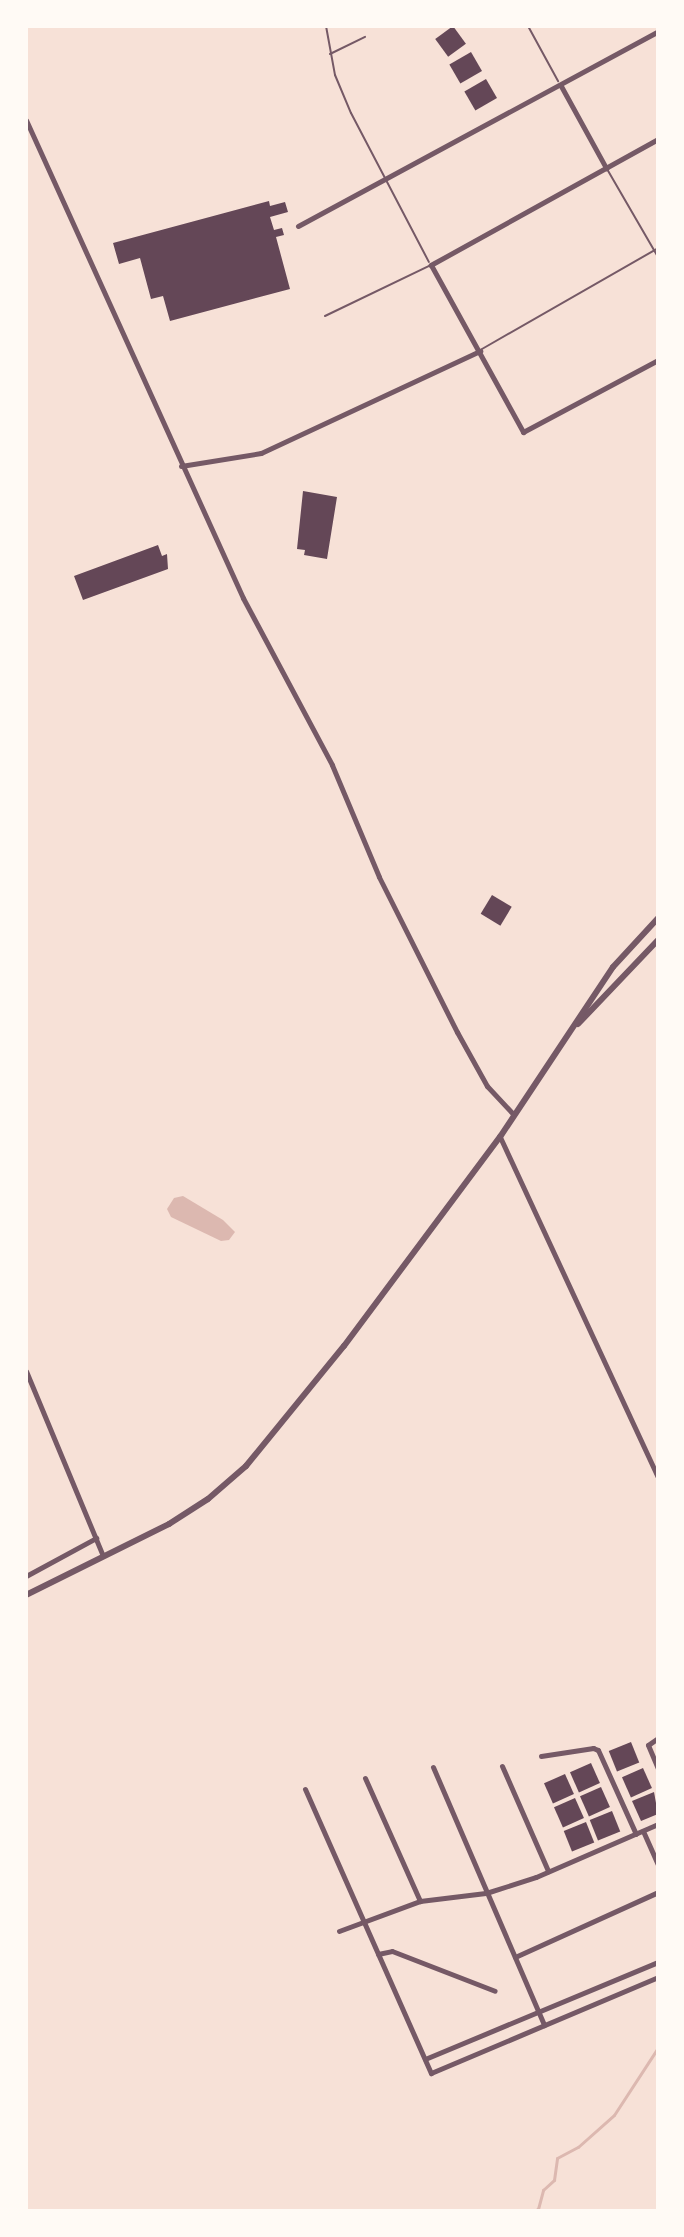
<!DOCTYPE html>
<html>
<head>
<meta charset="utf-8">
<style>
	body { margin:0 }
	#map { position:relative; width:684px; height:2237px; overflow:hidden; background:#f7e1d7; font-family:"Noto Serif",serif }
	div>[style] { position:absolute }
	.water>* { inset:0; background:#dcb8b0 }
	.stream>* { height:3px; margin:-1.5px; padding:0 1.5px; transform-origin:1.5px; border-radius:1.5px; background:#dcb8b0 }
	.building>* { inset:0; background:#644757; transform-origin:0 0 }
	.service>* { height:2px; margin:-1px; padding:0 1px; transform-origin:1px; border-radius:1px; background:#755966 }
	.minor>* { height:5px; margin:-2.5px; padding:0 2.5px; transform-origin:2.5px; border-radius:2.5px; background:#755966 }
	.tertiary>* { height:6px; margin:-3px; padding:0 3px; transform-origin:3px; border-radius:3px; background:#755966 }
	span { translate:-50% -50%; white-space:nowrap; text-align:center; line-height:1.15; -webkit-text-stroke:8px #fffaf5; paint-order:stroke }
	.frame { position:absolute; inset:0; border:28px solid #fffaf5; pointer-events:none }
</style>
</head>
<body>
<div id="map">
	<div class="water">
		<div style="clip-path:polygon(183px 1196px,223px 1220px,235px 1232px,229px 1240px,221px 1241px,171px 1217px,167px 1209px,174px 1198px)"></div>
	</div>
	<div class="stream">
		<div style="left:534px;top:2211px;width:4px;rotate:-27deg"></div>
		<div style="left:538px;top:2209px;width:20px;rotate:-75deg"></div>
		<div style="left:543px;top:2190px;width:15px;rotate:-42deg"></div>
		<div style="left:554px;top:2180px;width:22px;rotate:-82deg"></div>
		<div style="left:557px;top:2158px;width:24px;rotate:-28deg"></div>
		<div style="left:578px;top:2147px;width:48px;rotate:-41.6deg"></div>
		<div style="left:614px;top:2115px;width:79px;rotate:-56.9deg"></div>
	</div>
	<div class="building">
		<div style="left:453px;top:26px;width:22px;height:22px;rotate:54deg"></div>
		<div style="left:471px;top:52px;width:22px;height:25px;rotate:60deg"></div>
		<div style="left:486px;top:79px;width:22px;height:25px;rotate:60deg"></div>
		<div style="clip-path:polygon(269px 201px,270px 206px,285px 202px,288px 212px,270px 217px,274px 230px,282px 228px,284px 235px,276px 237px,290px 289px,170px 321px,163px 296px,151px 299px,140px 258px,119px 264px,113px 243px)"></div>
		<div style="clip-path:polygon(303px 491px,337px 497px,327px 559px,304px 555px,305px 550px,297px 549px)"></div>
		<div style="clip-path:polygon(158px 545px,162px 556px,167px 554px,168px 569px,83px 600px,74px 576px)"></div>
		<div style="left:492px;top:895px;width:23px;height:22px;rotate:31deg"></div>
		<div style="left:631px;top:1742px;width:22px;height:24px;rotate:68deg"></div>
		<div style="left:591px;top:1763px;width:22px;height:23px;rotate:66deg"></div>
		<div style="left:643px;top:1768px;width:22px;height:23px;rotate:66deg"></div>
		<div style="left:565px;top:1774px;width:22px;height:23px;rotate:66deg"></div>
		<div style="left:601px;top:1787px;width:22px;height:23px;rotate:66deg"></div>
		<div style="clip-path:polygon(654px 1792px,658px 1814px,641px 1821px,632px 1801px)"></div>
		<div style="left:575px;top:1798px;width:22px;height:23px;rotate:66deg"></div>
		<div style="left:612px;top:1811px;width:22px;height:24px;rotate:68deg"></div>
		<div style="left:586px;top:1822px;width:22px;height:24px;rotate:68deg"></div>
	</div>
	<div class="service">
		<div style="left:326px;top:26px;width:50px;rotate:79.6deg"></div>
		<div style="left:335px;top:75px;width:41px;rotate:67.2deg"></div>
		<div style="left:351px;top:113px;width:168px;rotate:62.4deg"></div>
		<div style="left:528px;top:26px;width:63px;rotate:61.4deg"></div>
		<div style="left:330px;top:54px;width:39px;rotate:-26deg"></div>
		<div style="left:607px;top:169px;width:102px;rotate:59.9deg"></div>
		<div style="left:325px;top:316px;width:115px;rotate:-25.7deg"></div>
		<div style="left:482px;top:349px;width:203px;rotate:-29.8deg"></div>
	</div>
	<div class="minor">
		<div style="left:561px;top:86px;width:94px;rotate:61.2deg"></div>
		<div style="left:26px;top:120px;width:525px;rotate:65.58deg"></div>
		<div style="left:243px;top:598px;width:189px;rotate:61.9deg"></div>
		<div style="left:332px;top:765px;width:121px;rotate:67.2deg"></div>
		<div style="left:379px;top:877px;width:174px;rotate:63.3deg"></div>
		<div style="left:457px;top:1032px;width:62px;rotate:60.9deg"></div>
		<div style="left:487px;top:1086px;width:38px;rotate:47deg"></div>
		<div style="left:658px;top:139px;width:260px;rotate:151deg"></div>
		<div style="left:431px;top:265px;width:191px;rotate:61.1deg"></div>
		<div style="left:523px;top:432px;width:153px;rotate:-28.1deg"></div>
		<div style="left:298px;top:226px;width:409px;rotate:-28.4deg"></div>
		<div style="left:181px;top:466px;width:81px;rotate:-9.2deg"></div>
		<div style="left:261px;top:453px;width:242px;rotate:-25deg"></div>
		<div style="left:500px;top:1137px;width:376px;rotate:65.1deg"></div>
		<div style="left:26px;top:1371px;width:200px;rotate:67.4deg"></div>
		<div style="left:26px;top:1576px;width:80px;rotate:-28.5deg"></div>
		<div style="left:658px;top:1738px;width:12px;rotate:145deg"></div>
		<div style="left:648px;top:1745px;width:25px;rotate:67deg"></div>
		<div style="left:541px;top:1756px;width:53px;rotate:-8.7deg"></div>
		<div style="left:593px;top:1748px;width:5px;rotate:22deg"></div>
		<div style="left:598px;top:1750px;width:92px;rotate:65.7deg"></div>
		<div style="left:502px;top:1766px;width:115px;rotate:66.3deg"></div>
		<div style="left:433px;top:1767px;width:281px;rotate:66.7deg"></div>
		<div style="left:365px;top:1778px;width:135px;rotate:65.9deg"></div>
		<div style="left:305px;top:1789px;width:311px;rotate:66.1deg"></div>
		<div style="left:431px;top:2073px;width:246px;rotate:-22.9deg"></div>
		<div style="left:643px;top:1831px;width:36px;rotate:66deg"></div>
		<div style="left:339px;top:1931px;width:86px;rotate:-20.3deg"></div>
		<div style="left:420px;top:1901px;width:66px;rotate:-6.9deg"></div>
		<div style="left:486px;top:1893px;width:52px;rotate:-17.7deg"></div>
		<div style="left:536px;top:1877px;width:133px;rotate:-23.5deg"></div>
		<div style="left:378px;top:1954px;width:14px;rotate:-12deg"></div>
		<div style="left:392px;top:1951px;width:110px;rotate:21.2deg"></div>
		<div style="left:515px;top:1957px;width:157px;rotate:-24.4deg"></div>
		<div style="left:425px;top:2059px;width:252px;rotate:-22.6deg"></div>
	</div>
	<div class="tertiary">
		<div style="left:578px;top:1024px;width:116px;rotate:-46.4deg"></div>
		<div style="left:26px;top:1595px;width:160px;rotate:-26.4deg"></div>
		<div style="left:169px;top:1524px;width:46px;rotate:-32.7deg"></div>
		<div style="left:208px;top:1499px;width:50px;rotate:-41deg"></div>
		<div style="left:246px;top:1466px;width:155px;rotate:-50.8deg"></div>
		<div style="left:344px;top:1346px;width:261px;rotate:-53.3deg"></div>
		<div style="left:500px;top:1137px;width:204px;rotate:-56.4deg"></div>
		<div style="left:613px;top:967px;width:67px;rotate:-47.4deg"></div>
	</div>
	<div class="frame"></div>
</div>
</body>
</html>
